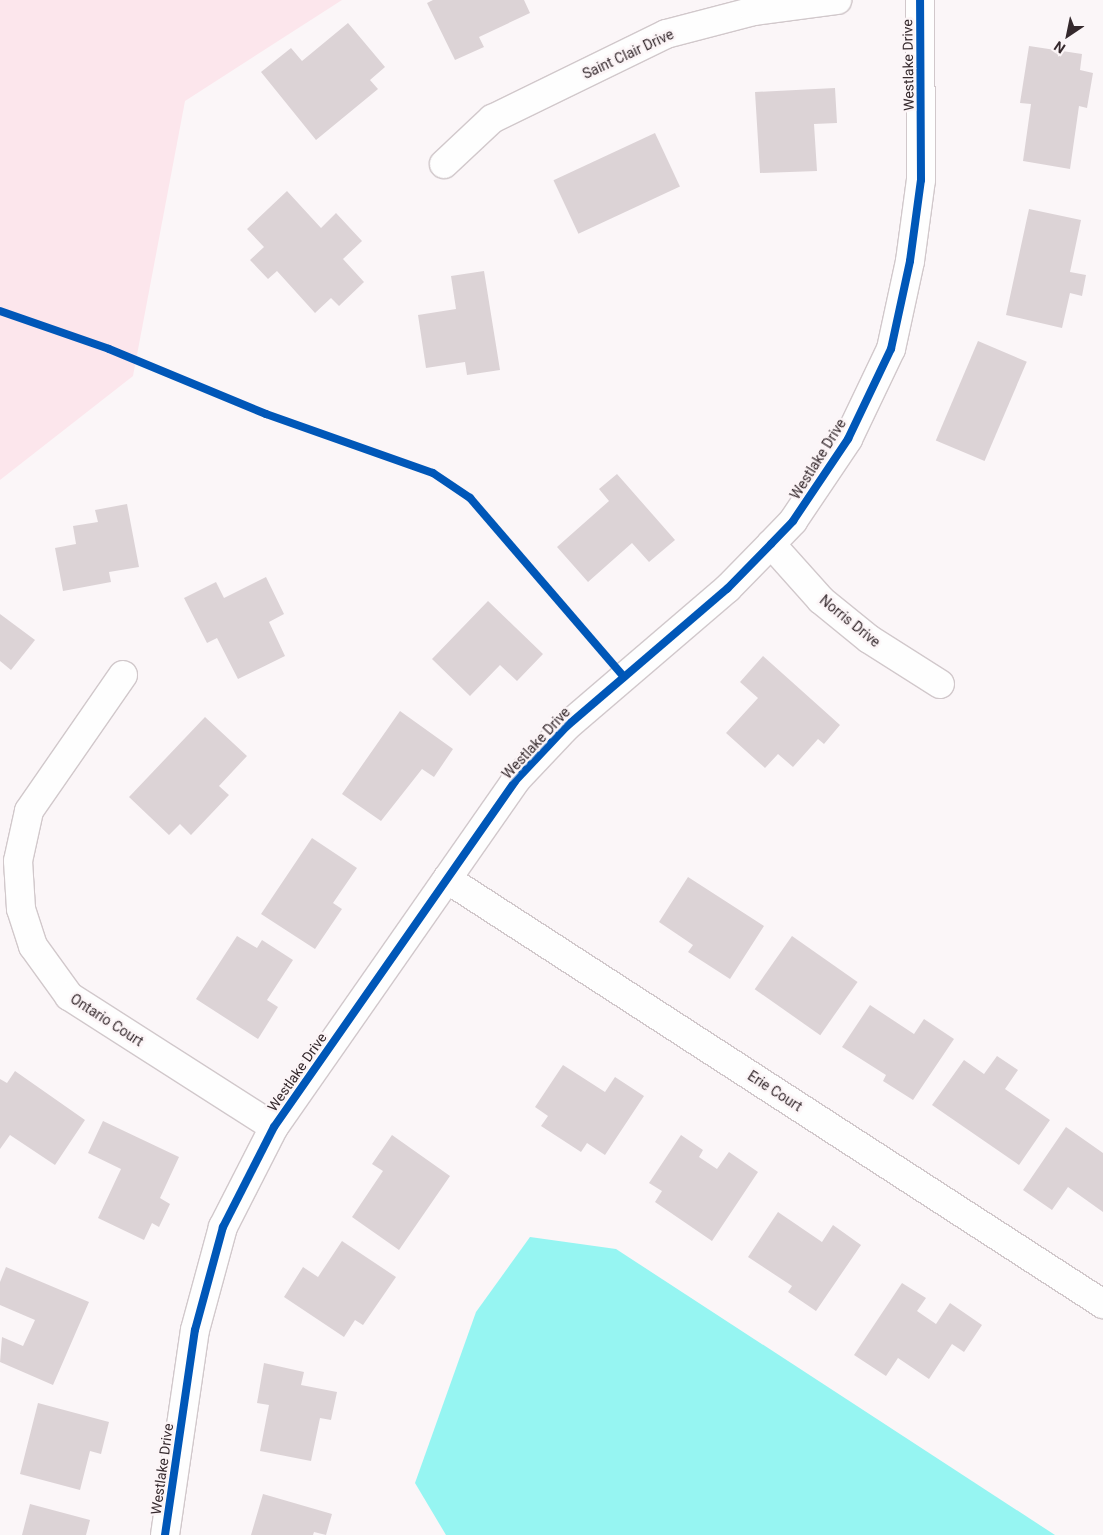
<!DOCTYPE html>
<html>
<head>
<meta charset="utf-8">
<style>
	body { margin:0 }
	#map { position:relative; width:1103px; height:1535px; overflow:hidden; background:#fbf6f8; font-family:Roboto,sans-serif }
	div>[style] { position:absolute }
	.green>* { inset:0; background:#fce6ec }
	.water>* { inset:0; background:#96f5f2 }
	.building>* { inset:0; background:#dcd3d6; transform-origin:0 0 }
	.roads { filter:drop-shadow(1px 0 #d1c8cb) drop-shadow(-1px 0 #d1c8cb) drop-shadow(0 1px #d1c8cb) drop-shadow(0 -1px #d1c8cb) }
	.minor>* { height:28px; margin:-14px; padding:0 14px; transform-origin:14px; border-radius:14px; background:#fefefe }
	.cycleway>* { height:8px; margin:-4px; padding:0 4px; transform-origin:4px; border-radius:4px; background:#0057b8 }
	span { translate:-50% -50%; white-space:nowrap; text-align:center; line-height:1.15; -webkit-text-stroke:5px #fcf5f7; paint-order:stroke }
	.street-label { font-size:14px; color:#35292d }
	.north { position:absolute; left:1043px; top:10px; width:50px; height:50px; -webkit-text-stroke:4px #fcf5f7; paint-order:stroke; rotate:214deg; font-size:14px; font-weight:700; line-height:20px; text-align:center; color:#35292d }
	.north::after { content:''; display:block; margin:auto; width:18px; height:22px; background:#35292d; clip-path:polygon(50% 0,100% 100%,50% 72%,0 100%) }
</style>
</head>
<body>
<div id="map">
	<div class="green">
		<div style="clip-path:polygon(0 0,342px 0,185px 101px,133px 376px,0 480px)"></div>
	</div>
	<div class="water">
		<div style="clip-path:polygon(530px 1237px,616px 1249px,1055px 1535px,446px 1535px,415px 1483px,476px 1312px)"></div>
	</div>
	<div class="building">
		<div style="clip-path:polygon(433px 0,524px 0,530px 13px,479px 37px,484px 47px,455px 60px,427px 3px)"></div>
		<div style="clip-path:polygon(348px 23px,385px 67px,370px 80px,378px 89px,316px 140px,261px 72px,291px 48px,302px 61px)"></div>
		<div style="clip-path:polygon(1029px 46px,1082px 54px,1080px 70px,1093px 73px,1087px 108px,1079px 106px,1070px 169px,1023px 161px,1031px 104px,1020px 103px)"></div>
		<div style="clip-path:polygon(835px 88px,837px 123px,814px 124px,817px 171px,760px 173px,755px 92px)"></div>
		<div style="left:655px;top:133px;width:59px;height:112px;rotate:65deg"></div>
		<div style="clip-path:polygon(287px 191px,321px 228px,336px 213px,362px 241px,343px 259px,364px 282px,339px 306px,331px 298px,315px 313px,277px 271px,268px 279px,250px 260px,264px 247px,247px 229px)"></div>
		<div style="clip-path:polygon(1029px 209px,1081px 220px,1070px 272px,1086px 275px,1082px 296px,1070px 293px,1062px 328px,1006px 315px)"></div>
		<div style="clip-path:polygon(484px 271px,500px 370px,467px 375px,465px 362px,426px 368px,418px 315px,456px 309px,451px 276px)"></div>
		<div style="left:978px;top:341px;width:53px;height:108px;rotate:23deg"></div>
		<div style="clip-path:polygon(617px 474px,675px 540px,649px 562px,632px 543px,588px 582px,557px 547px,609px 501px,599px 489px)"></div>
		<div style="clip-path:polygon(127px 504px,139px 567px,109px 572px,111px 582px,63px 591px,55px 548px,76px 544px,73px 526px,98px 522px,95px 510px)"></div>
		<div style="clip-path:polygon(266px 577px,284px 614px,269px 622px,285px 656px,238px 679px,217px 638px,207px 643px,184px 598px,216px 582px,224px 598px)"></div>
		<div style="clip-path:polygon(488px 601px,543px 654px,517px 681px,500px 665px,470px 696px,432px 659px)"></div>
		<div style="clip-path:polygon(0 614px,35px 640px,11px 670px,0 661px)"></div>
		<div style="clip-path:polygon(763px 656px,840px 725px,824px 744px,818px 739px,793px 767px,778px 754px,765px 768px,726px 733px,758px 698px,740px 682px)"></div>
		<div style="clip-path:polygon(400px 711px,453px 749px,434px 777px,422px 769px,381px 821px,342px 794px)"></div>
		<div style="clip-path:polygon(205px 717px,247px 756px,219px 786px,229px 795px,191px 835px,180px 824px,169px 835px,129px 797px)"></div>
		<div style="clip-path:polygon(312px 838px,357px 868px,333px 903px,342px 909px,315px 949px,261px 914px)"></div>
		<div style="clip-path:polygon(688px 877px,764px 926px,730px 979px,688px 952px,693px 945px,659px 922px)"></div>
		<div style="clip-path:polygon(237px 936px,257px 948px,262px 940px,293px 960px,267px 1000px,278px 1007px,258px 1039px,196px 999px)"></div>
		<div style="left:792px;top:936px;width:80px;height:65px;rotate:35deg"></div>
		<div style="clip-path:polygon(870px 1005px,914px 1034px,924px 1019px,954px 1039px,913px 1100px,883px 1081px,886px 1075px,842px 1047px)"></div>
		<div style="clip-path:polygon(997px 1056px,1018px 1070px,1005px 1089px,1050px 1120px,1019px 1165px,932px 1105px,964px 1060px,984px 1074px)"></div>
		<div style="clip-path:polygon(563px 1065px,605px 1092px,615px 1077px,644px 1096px,605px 1155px,587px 1143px,581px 1152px,541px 1126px,548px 1116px,535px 1107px)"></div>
		<div style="clip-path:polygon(15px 1071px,85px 1120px,55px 1165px,10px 1135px,0 1149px,0 1079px,7px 1083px)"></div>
		<div style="clip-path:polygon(103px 1121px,179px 1157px,160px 1198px,170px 1204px,159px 1227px,152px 1223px,144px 1240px,98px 1218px,121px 1169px,88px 1153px)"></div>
		<div style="clip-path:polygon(1066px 1127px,1103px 1153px,1103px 1212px,1068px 1187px,1052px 1210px,1023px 1190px)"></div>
		<div style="clip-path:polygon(392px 1135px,450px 1176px,399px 1250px,352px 1217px,383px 1171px,372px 1164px)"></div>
		<div style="clip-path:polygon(681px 1135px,703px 1150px,699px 1157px,717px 1169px,729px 1152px,758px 1172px,712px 1241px,655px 1202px,662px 1191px,649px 1183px)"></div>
		<div style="clip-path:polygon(778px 1212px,822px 1242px,833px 1225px,861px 1245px,816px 1311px,788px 1292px,792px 1286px,748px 1257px)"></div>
		<div style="clip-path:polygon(342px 1241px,396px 1277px,363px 1325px,355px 1320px,344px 1337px,284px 1297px,303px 1267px,318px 1277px)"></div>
		<div style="clip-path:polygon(6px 1267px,89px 1302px,53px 1385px,0 1362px,2px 1337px,23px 1346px,35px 1320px,0 1305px,0 1282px)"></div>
		<div style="clip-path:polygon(902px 1283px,926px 1298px,917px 1311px,936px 1324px,950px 1303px,982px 1325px,964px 1352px,952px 1344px,929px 1379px,898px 1358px,886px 1376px,854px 1355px)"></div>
		<div style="clip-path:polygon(264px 1363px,304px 1372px,301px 1385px,337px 1392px,331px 1420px,320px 1418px,311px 1461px,260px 1451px,269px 1405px,257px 1403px)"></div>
		<div style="clip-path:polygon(38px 1403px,109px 1422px,101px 1454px,90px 1451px,80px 1490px,20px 1474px)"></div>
		<div style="clip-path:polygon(263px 1494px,332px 1514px,326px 1535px,314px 1532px,313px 1535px,251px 1535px)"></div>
		<div style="clip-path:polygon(30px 1504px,90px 1520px,86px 1535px,22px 1535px)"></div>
	</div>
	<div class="roads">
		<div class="minor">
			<div style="left:444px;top:164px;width:66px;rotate:-43.2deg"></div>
			<div style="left:492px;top:119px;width:194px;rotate:-26deg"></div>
			<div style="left:666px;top:34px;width:91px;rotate:-14.6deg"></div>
			<div style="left:754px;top:11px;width:84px;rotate:-7.5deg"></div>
			<div style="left:771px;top:544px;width:75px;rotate:48.2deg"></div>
			<div style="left:821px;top:600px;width:62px;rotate:39.1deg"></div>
			<div style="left:869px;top:639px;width:84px;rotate:32.4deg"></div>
			<div style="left:123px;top:675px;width:165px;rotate:124.7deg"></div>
			<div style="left:29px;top:811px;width:51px;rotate:102.4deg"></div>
			<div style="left:18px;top:861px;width:48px;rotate:86.4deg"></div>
			<div style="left:21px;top:909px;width:39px;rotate:72deg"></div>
			<div style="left:33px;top:946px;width:62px;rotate:54.2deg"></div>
			<div style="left:69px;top:996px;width:243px;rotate:32.6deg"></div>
			<div style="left:447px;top:879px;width:782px;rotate:32.94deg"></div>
			<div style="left:165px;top:1535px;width:207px;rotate:-81.7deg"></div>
			<div style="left:195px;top:1330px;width:107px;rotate:-74.8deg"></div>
			<div style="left:223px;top:1227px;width:112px;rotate:-63deg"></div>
			<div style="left:274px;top:1127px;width:422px;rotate:-55.1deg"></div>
			<div style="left:515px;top:781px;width:76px;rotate:-46.6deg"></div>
			<div style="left:567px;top:726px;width:211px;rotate:-40.6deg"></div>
			<div style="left:727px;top:589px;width:63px;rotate:-45.6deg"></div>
			<div style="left:771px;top:544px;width:32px;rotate:-46deg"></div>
			<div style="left:793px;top:521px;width:99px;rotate:-56.1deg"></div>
			<div style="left:848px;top:439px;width:100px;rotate:-64.5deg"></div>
			<div style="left:891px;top:349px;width:90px;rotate:-77.8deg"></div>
			<div style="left:910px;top:261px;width:82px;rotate:-82.3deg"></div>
			<div style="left:921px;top:180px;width:180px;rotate:-90.3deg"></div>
		</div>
	</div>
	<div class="cycleway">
		<div style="left:0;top:311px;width:115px;rotate:19.2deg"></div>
		<div style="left:109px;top:349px;width:170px;rotate:22.5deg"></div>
		<div style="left:266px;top:414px;width:177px;rotate:19.5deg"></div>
		<div style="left:433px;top:473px;width:45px;rotate:34deg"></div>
		<div style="left:470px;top:498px;width:236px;rotate:49.3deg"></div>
		<div style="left:165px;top:1535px;width:207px;rotate:-81.7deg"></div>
		<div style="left:195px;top:1330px;width:107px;rotate:-74.8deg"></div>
		<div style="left:223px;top:1227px;width:112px;rotate:-63deg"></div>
		<div style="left:274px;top:1127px;width:422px;rotate:-55.1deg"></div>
		<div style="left:515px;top:781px;width:76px;rotate:-46.6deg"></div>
		<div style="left:567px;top:726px;width:211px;rotate:-40.6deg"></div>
		<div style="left:727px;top:589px;width:63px;rotate:-45.6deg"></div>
		<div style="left:771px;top:544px;width:32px;rotate:-46deg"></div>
		<div style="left:793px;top:521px;width:99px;rotate:-56.1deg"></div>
		<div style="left:848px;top:439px;width:100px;rotate:-64.5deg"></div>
		<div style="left:891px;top:349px;width:90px;rotate:-77.8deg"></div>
		<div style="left:910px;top:261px;width:82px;rotate:-82.3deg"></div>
		<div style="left:921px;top:180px;width:180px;rotate:-90.3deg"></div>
	</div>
	<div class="street-label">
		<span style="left:628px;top:54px;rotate:-25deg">Saint Clair Drive</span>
		<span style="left:908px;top:65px;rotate:-91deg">Westlake Drive</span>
		<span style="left:818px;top:459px;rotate:-58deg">Westlake Drive</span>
		<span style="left:850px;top:621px;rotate:39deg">Norris Drive</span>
		<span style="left:536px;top:743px;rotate:-47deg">Westlake Drive</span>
		<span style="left:107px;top:1020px;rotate:33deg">Ontario Court</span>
		<span style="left:297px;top:1072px;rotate:-55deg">Westlake Drive</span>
		<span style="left:775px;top:1091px;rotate:33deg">Erie Court</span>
		<span style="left:162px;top:1469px;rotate:-82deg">Westlake Drive</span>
	</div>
	<div class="north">N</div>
</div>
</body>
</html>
